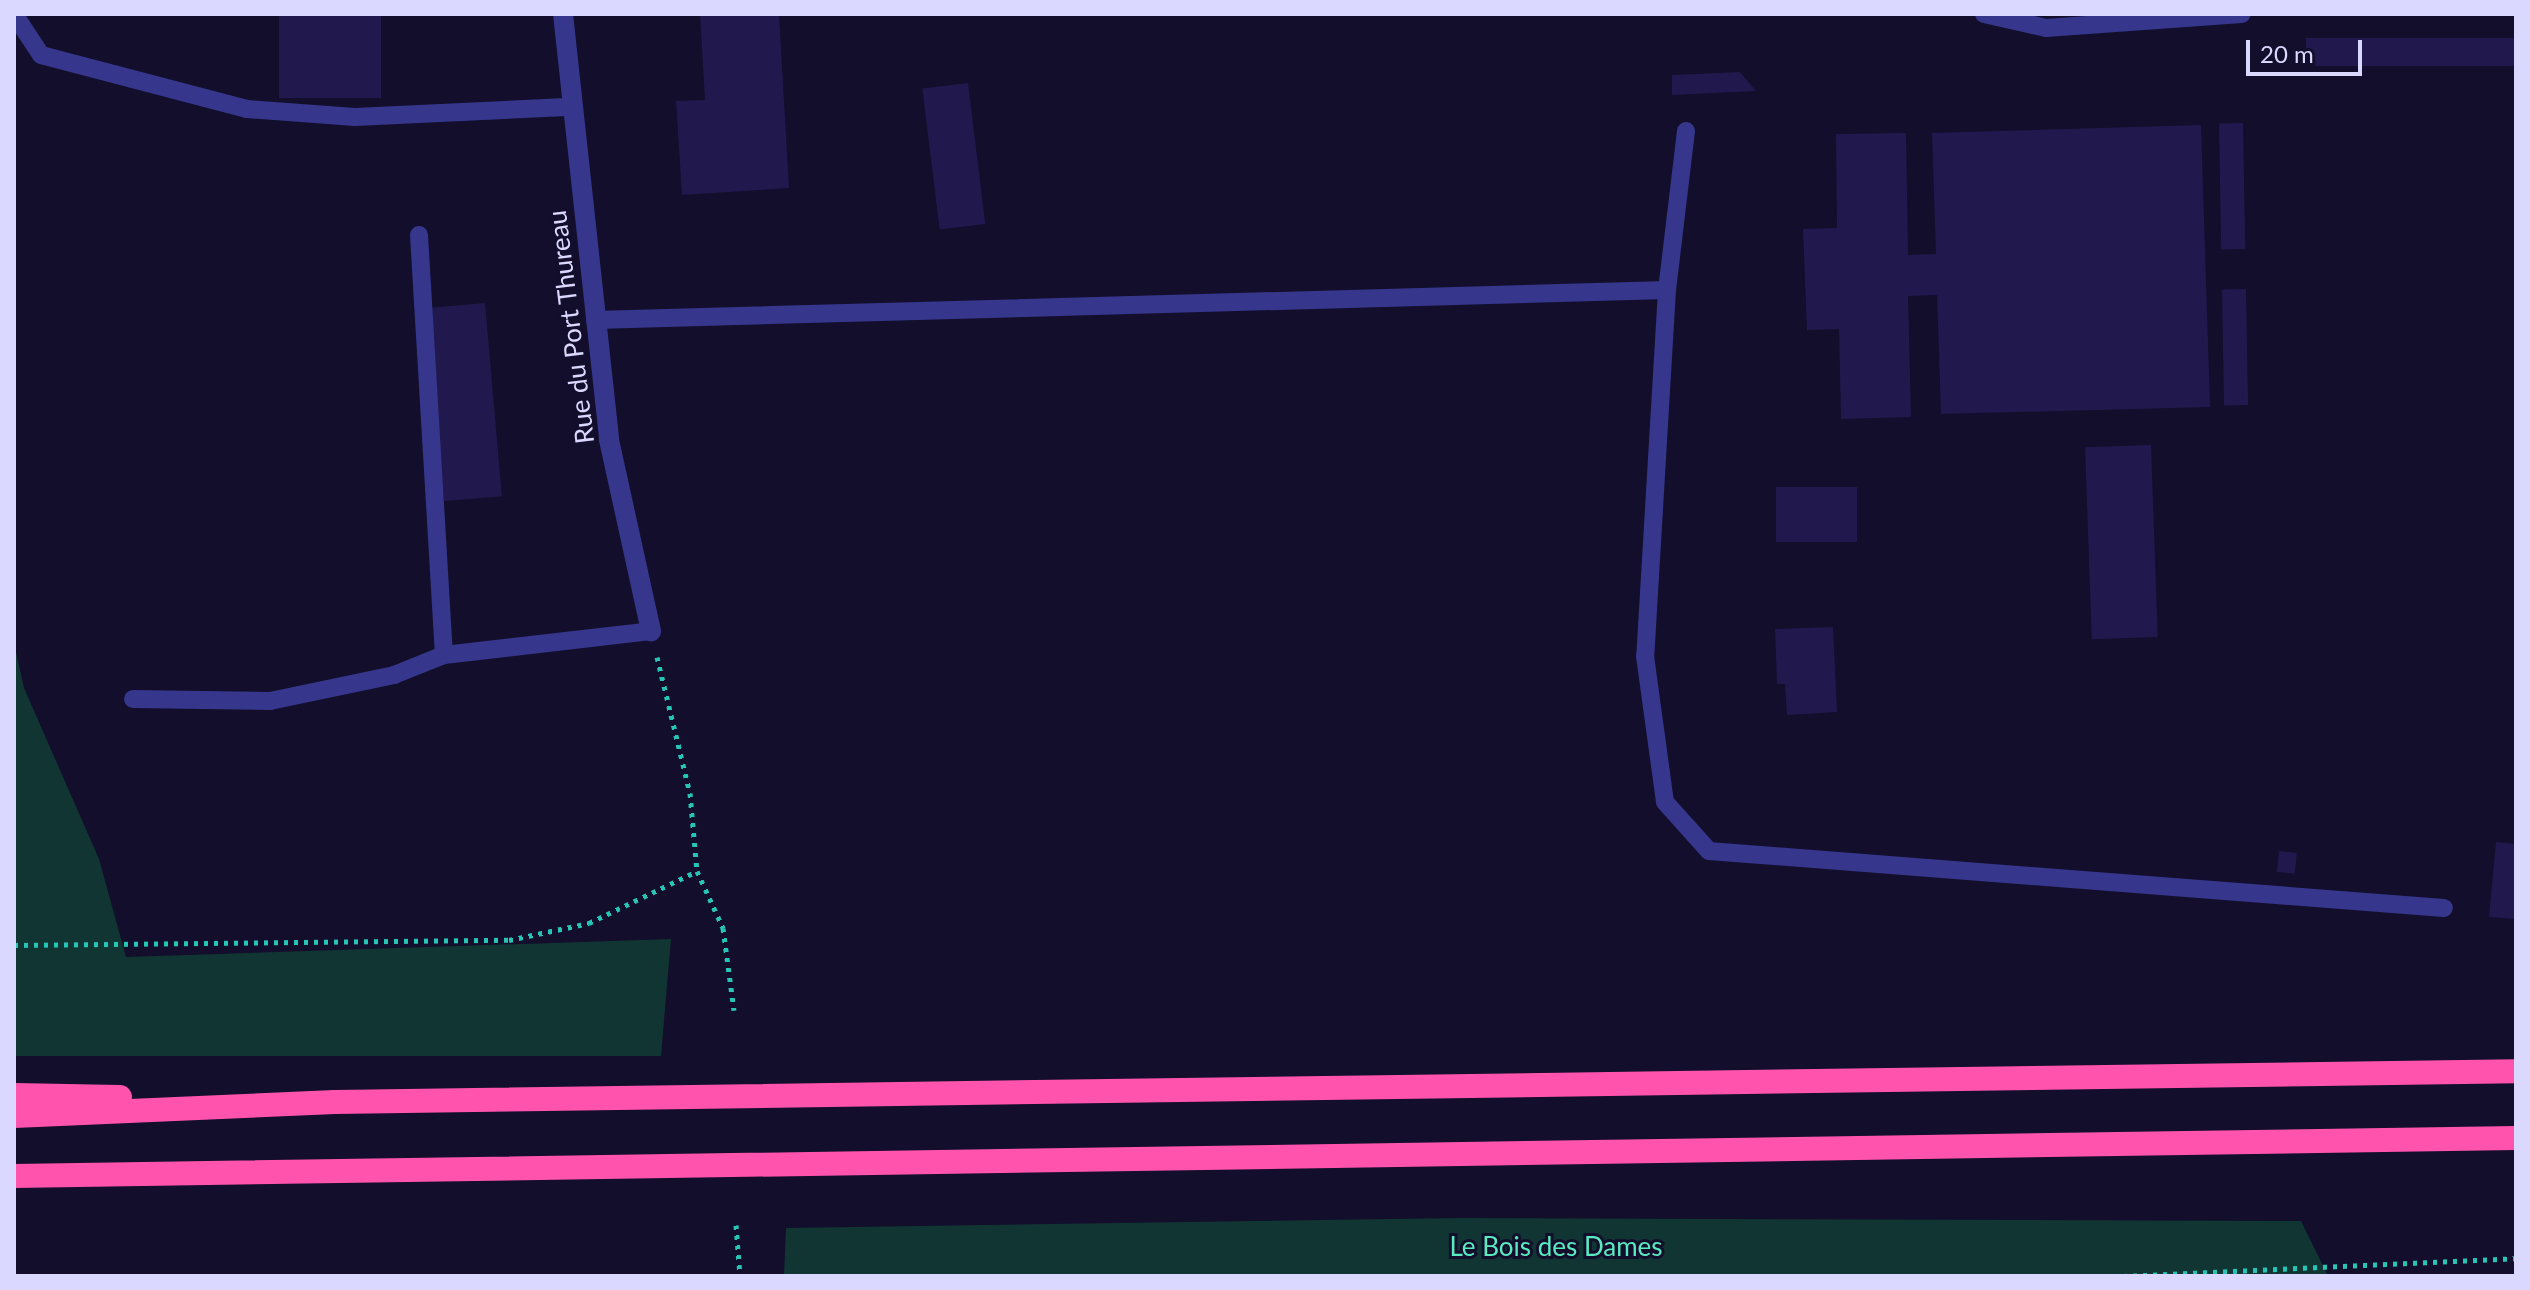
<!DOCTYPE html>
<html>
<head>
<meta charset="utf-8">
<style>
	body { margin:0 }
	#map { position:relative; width:2530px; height:1290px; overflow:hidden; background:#120e2b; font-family:Lato,sans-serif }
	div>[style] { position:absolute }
	.green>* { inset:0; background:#113532 }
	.building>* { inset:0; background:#21194d; transform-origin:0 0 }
	.path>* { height:5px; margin-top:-2.5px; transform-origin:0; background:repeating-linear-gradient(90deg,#26c5b5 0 4px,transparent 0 10px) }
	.lane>* { height:18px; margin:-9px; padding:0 9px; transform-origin:9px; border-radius:9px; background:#36368d }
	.street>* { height:20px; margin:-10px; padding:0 10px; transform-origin:10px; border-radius:10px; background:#36368d }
	.highway>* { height:24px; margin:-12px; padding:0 12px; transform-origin:12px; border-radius:12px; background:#ff53ad }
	span { translate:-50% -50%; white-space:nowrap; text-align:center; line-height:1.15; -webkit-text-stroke:6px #120e2b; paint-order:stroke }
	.street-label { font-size:26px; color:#dbd8ff }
	.park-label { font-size:26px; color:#59eabf }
	.frame { position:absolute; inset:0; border:16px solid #dbd8ff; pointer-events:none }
	.scale { position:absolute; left:2246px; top:40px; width:116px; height:36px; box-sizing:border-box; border:4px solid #dbd8ff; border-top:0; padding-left:10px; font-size:24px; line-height:28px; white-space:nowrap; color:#dbd8ff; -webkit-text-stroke:6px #120e2b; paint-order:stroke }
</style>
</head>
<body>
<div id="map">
	<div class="green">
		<div style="clip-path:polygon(14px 643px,24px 688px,99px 859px,126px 957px,671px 939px,661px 1056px,14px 1056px)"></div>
		<div style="clip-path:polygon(1461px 1218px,2301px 1221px,2328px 1276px,784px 1276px,786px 1228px)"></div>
	</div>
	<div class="building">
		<div style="left:279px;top:14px;width:102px;height:84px"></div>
		<div style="clip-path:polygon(700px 14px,779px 14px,789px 188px,682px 195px,676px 101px,705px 100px)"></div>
		<div style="left:2516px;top:38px;width:28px;height:210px;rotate:90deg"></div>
		<div style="clip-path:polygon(1740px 72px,1756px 91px,1672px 95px,1672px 75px)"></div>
		<div style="left:968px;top:83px;width:142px;height:46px;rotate:83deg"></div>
		<div style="left:2243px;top:123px;width:126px;height:24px;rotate:89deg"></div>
		<div style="clip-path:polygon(2201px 125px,2210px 407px,1941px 414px,1937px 295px,1908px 296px,1911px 417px,1841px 419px,1839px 329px,1807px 330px,1803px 229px,1837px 228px,1836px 134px,1906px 133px,1908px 255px,1936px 254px,1932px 133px)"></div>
		<div style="left:2246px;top:289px;width:116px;height:24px;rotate:89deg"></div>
		<div style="left:485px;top:303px;width:194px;height:58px;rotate:85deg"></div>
		<div style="left:2151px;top:445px;width:192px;height:66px;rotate:88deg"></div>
		<div style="left:1857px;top:487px;width:55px;height:81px;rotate:90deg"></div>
		<div style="clip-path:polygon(1833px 627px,1837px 712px,1787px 715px,1785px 684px,1777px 684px,1775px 629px)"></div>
		<div style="clip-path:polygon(2496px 842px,2516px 844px,2516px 919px,2489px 917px)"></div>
		<div style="left:2279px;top:851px;width:18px;height:21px;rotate:6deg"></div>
	</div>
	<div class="path">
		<div style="left:657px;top:657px;width:140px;rotate:76.4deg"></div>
		<div style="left:690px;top:793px;width:78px;rotate:84.9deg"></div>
		<div style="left:697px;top:871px;width:63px;rotate:65.5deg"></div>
		<div style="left:723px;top:928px;width:83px;rotate:82.4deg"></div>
		<div style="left:14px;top:945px;width:495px;rotate:-0.6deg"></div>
		<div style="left:509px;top:940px;width:82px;rotate:-12deg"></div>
		<div style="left:589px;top:923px;width:120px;rotate:-25.7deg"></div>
		<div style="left:736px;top:1225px;width:51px;rotate:85.5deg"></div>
		<div style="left:2123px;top:1276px;width:393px;rotate:-2.6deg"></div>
	</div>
	<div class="lane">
		<div style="left:14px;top:14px;width:49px;rotate:56.6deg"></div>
		<div style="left:41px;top:55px;width:213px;rotate:14.7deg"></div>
		<div style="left:247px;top:109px;width:108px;rotate:4.2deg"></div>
		<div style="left:355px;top:117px;width:216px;rotate:-2.7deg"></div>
		<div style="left:1984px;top:14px;width:64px;rotate:12.7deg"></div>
		<div style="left:2046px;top:28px;width:196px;rotate:-4.1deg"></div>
		<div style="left:1686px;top:131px;width:160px;rotate:96.8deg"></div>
		<div style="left:1667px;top:290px;width:367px;rotate:93.4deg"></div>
		<div style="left:1645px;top:656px;width:147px;rotate:82.2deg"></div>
		<div style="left:1665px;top:802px;width:66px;rotate:48.1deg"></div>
		<div style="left:1709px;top:851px;width:737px;rotate:4.43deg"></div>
		<div style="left:419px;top:235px;width:421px;rotate:86.6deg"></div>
		<div style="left:595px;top:320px;width:1072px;rotate:-1.6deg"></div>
		<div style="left:133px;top:699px;width:137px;rotate:0.8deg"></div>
		<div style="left:270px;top:701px;width:127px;rotate:-11.8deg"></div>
		<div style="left:394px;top:675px;width:54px;rotate:-21.8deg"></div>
		<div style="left:444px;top:655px;width:208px;rotate:-6.6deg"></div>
	</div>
	<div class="street">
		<div style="left:563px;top:14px;width:428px;rotate:83.8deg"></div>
		<div style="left:609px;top:440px;width:196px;rotate:77.6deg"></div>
	</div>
	<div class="highway">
		<div style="left:14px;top:1095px;width:106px;rotate:1.1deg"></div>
		<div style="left:14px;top:1116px;width:321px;rotate:-2.5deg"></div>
		<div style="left:335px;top:1102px;width:2181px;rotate:-0.81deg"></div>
		<div style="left:14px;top:1176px;width:2502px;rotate:-0.87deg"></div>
	</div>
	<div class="street-label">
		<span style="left:571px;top:327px;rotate:-97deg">Rue du Port Thureau</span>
	</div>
	<div class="park-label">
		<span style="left:1556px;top:1247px">Le Bois des Dames</span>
	</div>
	<div class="frame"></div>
	<div class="scale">20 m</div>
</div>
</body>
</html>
